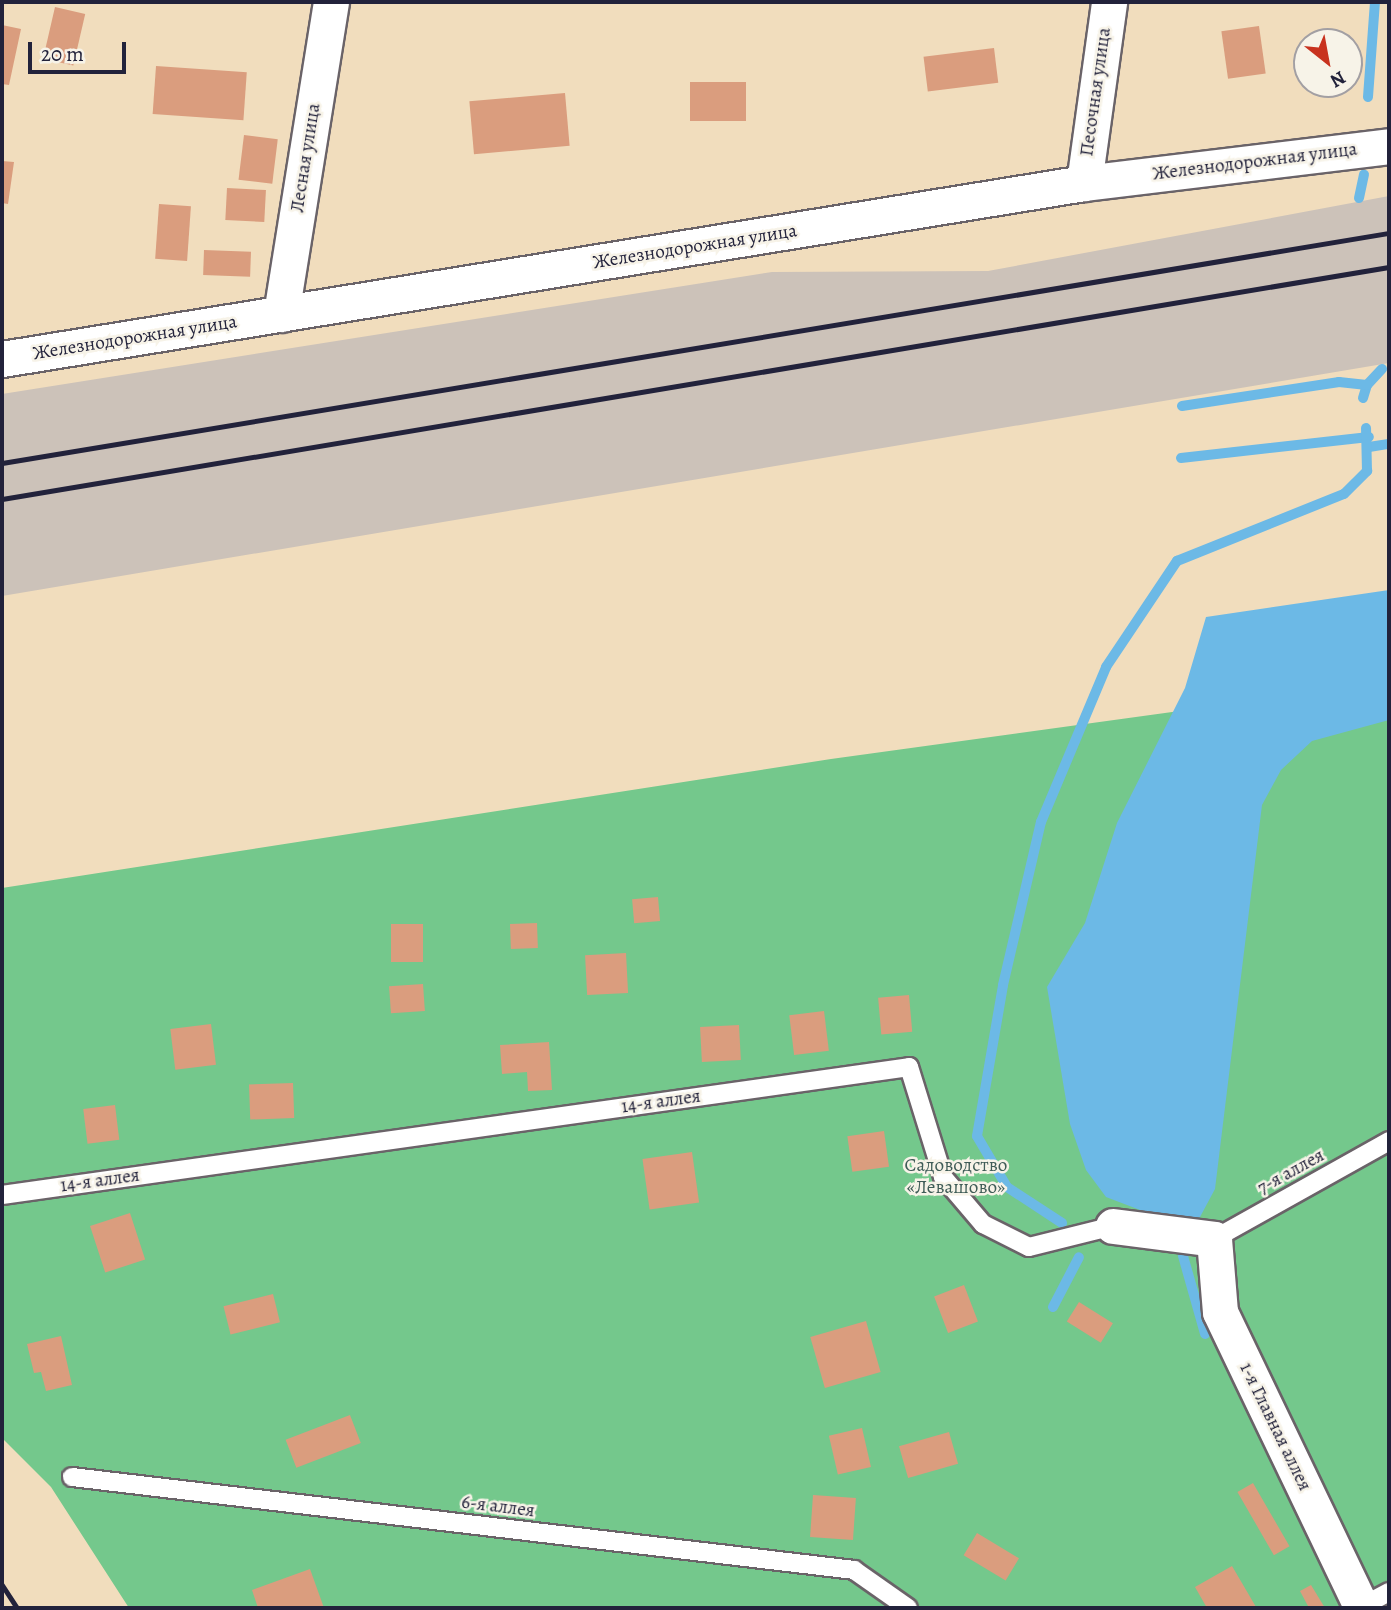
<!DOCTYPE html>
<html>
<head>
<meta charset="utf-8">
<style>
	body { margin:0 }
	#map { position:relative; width:1391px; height:1610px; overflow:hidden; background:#f1ddbd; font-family:Alegreya,serif }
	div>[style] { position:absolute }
	.industrial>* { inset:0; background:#ccc2b9 }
	.green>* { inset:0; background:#74c88c }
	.water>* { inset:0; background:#6cb9e6 }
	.stream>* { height:10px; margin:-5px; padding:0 5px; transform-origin:5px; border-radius:5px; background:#6cb9e6 }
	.building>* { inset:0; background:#da9d7e; transform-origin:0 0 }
	.roads { filter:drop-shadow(2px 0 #6a6368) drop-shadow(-2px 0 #6a6368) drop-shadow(0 2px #6a6368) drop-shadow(0 -2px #6a6368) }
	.lane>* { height:18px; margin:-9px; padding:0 9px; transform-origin:9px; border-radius:9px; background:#fff }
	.street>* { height:35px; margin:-17.5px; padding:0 17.5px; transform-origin:17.5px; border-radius:17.5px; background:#fff }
	.rail>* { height:5px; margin:-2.5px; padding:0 2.5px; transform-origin:2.5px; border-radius:2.5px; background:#22223b }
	span { translate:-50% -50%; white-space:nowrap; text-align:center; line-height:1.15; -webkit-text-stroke:5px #f7f3e8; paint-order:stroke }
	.street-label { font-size:19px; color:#22223b }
	.park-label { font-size:19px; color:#3f5c57 }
	.frame { position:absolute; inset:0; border:4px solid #22223b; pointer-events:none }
	.north { position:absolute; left:1293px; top:28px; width:70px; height:70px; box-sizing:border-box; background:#f7f3e8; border:2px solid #a29fa3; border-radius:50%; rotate:149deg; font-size:19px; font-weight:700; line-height:28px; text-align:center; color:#22223b }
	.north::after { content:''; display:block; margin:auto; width:24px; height:32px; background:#c8321e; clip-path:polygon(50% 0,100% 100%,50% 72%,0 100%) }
	.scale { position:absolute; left:28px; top:42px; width:98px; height:32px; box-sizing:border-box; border:4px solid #22223b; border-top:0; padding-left:9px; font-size:21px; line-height:24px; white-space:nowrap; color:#22223b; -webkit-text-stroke:5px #f7f3e8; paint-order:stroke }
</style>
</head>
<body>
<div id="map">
	<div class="industrial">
		<div style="clip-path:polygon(1389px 196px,1389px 363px,2px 596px,2px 394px,772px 272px,988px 271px)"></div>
	</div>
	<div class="green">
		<div style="clip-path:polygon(1389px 682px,1389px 1608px,129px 1608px,51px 1487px,2px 1438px,2px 888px,831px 759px)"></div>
	</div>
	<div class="water">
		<div style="clip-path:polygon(1389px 590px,1389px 720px,1312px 741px,1281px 770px,1262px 805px,1215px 1189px,1200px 1217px,1182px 1226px,1106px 1197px,1086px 1170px,1070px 1124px,1047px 987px,1085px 923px,1117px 823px,1185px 688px,1206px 617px)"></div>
	</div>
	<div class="stream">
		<div style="left:1368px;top:97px;width:95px;rotate:-85.8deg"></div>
		<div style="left:1359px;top:198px;width:24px;rotate:-78deg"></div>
		<div style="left:1363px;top:398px;width:14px;rotate:-73deg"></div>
		<div style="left:1367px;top:385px;width:22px;rotate:-47deg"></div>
		<div style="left:1182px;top:406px;width:159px;rotate:-8.7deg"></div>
		<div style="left:1339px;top:382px;width:28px;rotate:6deg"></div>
		<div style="left:1369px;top:447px;width:20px;rotate:-9deg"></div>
		<div style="left:1181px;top:458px;width:189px;rotate:-6.4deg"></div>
		<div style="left:1062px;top:1223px;width:66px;rotate:-146.8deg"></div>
		<div style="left:1007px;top:1187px;width:59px;rotate:-120.5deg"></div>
		<div style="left:977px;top:1136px;width:153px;rotate:-80.2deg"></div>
		<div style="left:1003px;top:985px;width:167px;rotate:-76.9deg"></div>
		<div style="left:1041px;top:822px;width:168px;rotate:-67.2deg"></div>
		<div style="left:1106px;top:667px;width:128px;rotate:-56.2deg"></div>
		<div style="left:1177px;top:561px;width:180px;rotate:-21.9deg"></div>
		<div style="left:1344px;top:494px;width:33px;rotate:-45deg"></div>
		<div style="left:1367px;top:471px;width:43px;rotate:-91.3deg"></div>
		<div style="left:1183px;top:1256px;width:81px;rotate:74.2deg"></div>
		<div style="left:1053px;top:1307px;width:56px;rotate:-62.5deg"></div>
	</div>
	<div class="building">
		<div style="left:55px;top:7px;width:31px;height:53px;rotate:13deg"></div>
		<div style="clip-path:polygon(2px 25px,21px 29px,9px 85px,2px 84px)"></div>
		<div style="left:1259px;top:26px;width:48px;height:38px;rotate:82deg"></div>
		<div style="left:994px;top:48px;width:35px;height:71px;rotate:83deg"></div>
		<div style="left:156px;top:66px;width:91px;height:48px;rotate:4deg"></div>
		<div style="left:690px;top:82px;width:56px;height:39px"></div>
		<div style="left:565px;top:93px;width:53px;height:96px;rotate:85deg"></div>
		<div style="left:244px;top:135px;width:34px;height:45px;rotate:7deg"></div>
		<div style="clip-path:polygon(2px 161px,14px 162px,8px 204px,2px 203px)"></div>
		<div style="left:227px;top:188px;width:39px;height:32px;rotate:3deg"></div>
		<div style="left:159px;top:204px;width:32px;height:55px;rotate:4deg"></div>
		<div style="left:204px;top:250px;width:47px;height:25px;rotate:2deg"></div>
		<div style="left:658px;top:897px;width:24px;height:26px;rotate:85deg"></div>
		<div style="left:537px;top:923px;width:25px;height:27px;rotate:88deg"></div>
		<div style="left:391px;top:924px;width:32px;height:38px"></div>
		<div style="left:626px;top:953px;width:40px;height:41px;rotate:87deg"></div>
		<div style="left:423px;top:984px;width:27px;height:34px;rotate:86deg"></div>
		<div style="left:909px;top:995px;width:37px;height:31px;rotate:85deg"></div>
		<div style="left:824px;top:1011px;width:40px;height:35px;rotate:83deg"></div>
		<div style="left:211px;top:1024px;width:41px;height:41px;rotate:83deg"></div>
		<div style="left:739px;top:1025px;width:35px;height:39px;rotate:87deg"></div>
		<div style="clip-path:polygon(549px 1042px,552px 1090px,528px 1091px,527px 1072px,502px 1074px,500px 1045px)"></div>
		<div style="left:293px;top:1083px;width:35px;height:44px;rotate:88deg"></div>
		<div style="left:115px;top:1105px;width:35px;height:32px;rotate:83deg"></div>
		<div style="left:884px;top:1131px;width:36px;height:37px;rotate:82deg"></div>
		<div style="left:692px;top:1152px;width:51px;height:50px;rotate:82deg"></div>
		<div style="left:130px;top:1213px;width:49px;height:42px;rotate:72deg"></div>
		<div style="left:964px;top:1285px;width:39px;height:32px;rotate:69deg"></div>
		<div style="left:273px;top:1294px;width:29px;height:51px;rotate:76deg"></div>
		<div style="left:1079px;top:1302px;width:40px;height:23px;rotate:32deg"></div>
		<div style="left:866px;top:1321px;width:53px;height:58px;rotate:74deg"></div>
		<div style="clip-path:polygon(61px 1336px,72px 1385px,46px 1391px,41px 1372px,34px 1373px,27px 1344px)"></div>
		<div style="left:350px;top:1415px;width:30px;height:69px;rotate:69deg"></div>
		<div style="left:862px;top:1428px;width:40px;height:34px;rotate:77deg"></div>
		<div style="left:949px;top:1432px;width:33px;height:52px;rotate:74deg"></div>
		<div style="left:1253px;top:1483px;width:73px;height:18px;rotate:60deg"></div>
		<div style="left:813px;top:1495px;width:43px;height:42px;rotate:4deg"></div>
		<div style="left:977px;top:1533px;width:49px;height:26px;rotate:31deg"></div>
		<div style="clip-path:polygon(1232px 1566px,1256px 1607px,1207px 1608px,1195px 1587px)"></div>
		<div style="clip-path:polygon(310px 1569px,324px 1608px,258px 1608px,252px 1590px)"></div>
		<div style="clip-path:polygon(1311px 1585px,1325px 1608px,1309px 1608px,1300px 1591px)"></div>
	</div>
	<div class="roads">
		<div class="lane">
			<div style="left:2px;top:1195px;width:916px;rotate:-8.03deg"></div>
			<div style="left:909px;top:1067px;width:115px;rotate:72.8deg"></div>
			<div style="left:943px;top:1177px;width:62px;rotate:49.6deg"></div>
			<div style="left:983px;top:1224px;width:51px;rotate:26.6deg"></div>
			<div style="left:1029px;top:1247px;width:87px;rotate:-14deg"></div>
			<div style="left:1214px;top:1239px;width:201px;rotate:-29.2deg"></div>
			<div style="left:72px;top:1477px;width:788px;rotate:6.78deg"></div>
			<div style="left:854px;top:1570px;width:66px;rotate:35.1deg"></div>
			<div style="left:1359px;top:1608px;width:34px;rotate:-28deg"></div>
		</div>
		<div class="street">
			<div style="left:1084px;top:183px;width:183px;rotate:-82.1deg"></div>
			<div style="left:281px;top:314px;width:316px;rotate:-80.9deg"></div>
			<div style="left:2px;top:359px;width:1096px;rotate:-9.24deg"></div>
			<div style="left:1084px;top:183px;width:307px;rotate:-6.9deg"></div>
			<div style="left:1113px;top:1226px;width:102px;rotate:7.3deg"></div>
			<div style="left:1214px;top:1239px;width:73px;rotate:85.3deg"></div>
			<div style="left:1220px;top:1312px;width:328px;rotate:64.4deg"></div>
		</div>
	</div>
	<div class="rail">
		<div style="left:2px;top:463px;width:1406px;rotate:-9.42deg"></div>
		<div style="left:2px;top:499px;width:1406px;rotate:-9.5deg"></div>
		<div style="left:2px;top:1585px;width:27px;rotate:57deg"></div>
	</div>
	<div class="street-label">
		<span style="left:1096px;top:92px;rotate:-82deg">Песочная улица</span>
		<span style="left:306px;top:158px;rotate:-81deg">Лесная улица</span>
		<span style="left:1255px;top:162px;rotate:-7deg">Железнодорожная улица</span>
		<span style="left:695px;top:247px;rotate:-9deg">Железнодорожная улица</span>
		<span style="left:135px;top:338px;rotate:-9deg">Железнодорожная улица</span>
		<span style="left:661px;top:1102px;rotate:-8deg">14-я аллея</span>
		<span style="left:1291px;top:1172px;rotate:-29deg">7-я аллея</span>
		<span style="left:100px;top:1181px;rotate:-8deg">14-я аллея</span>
		<span style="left:1275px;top:1427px;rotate:64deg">1-я Главная аллея</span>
		<span style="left:498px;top:1507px;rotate:7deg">6-я аллея</span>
	</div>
	<div class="park-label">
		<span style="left:956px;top:1177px">Садоводство<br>«Левашово»</span>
	</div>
	<div class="frame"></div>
	<div class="north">N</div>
	<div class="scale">20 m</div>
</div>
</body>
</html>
